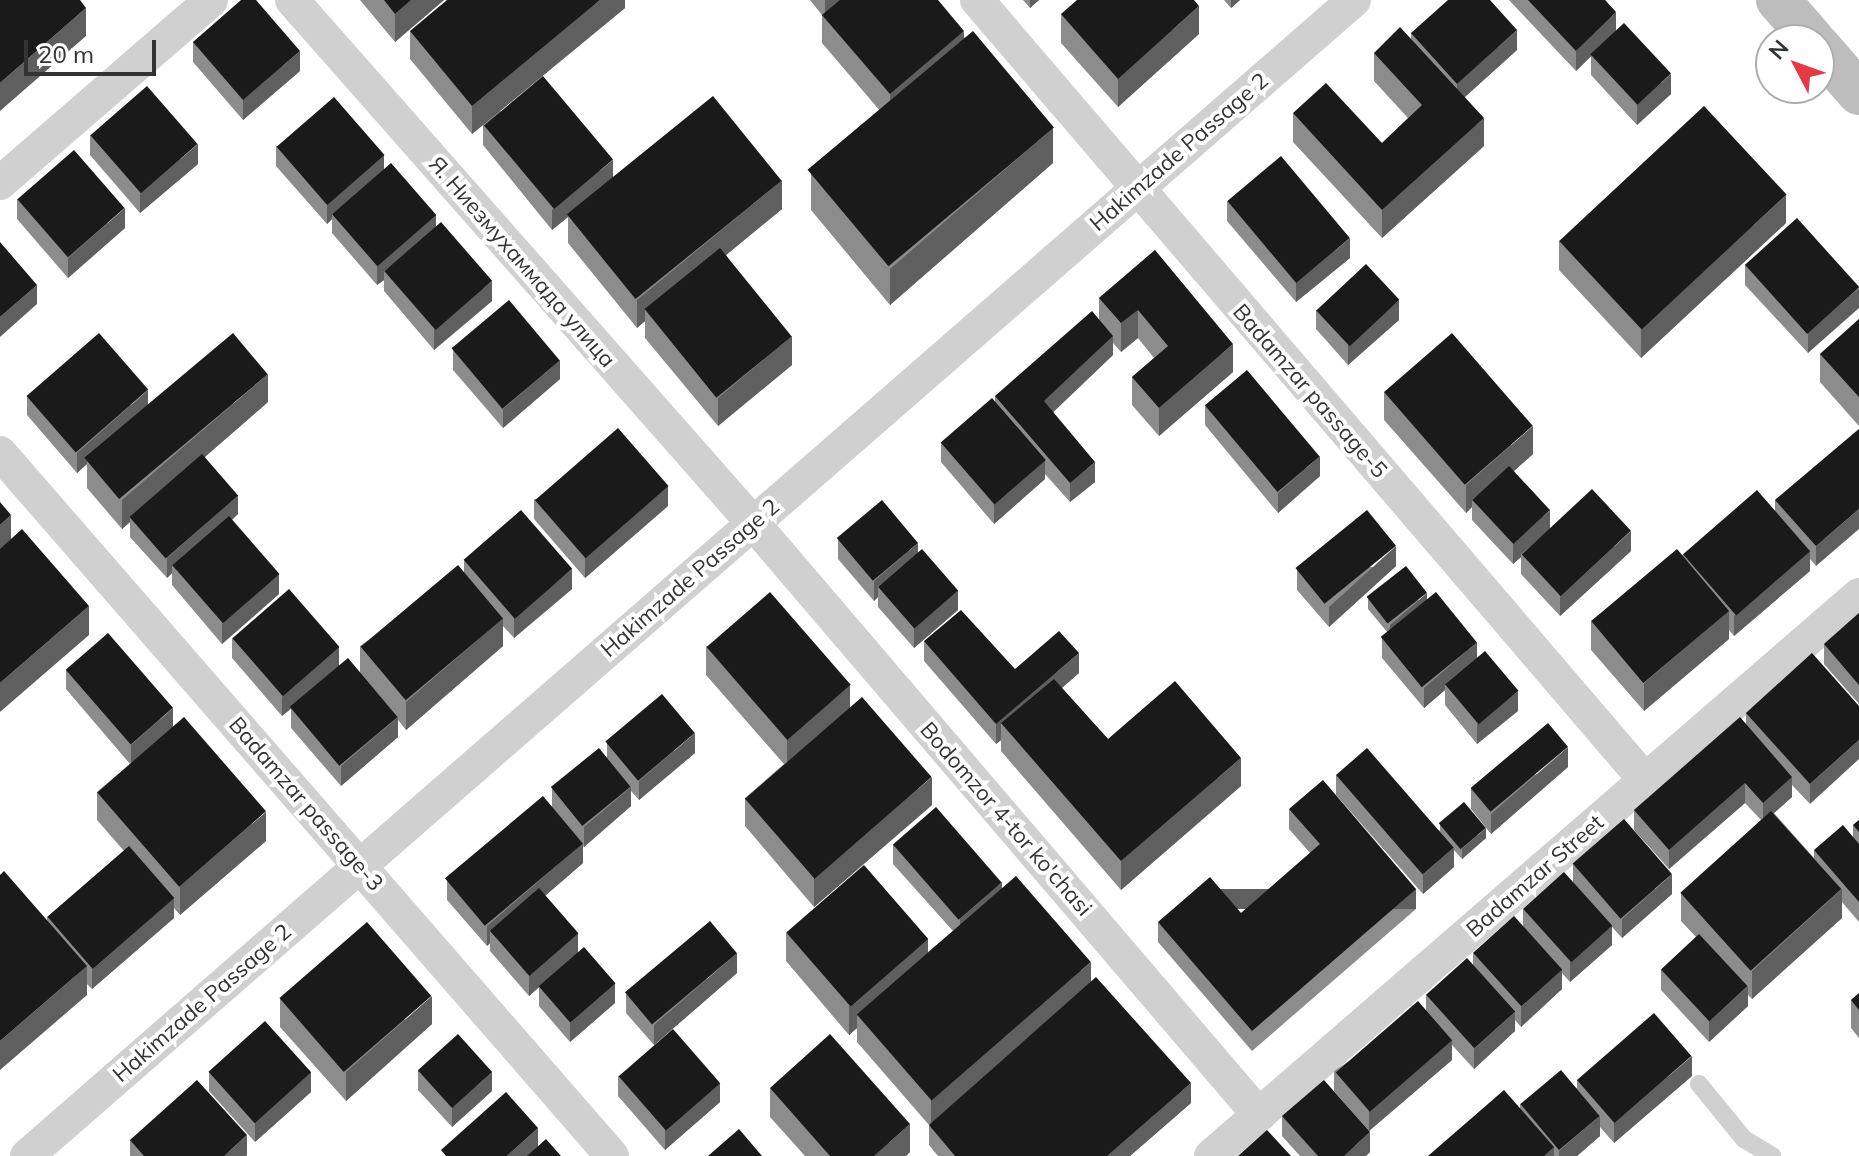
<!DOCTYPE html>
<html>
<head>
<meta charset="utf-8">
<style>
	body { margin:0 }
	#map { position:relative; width:1859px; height:1156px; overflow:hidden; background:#fff; font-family:Mulish,sans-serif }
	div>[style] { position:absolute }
	.lane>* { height:18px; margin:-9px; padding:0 9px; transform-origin:9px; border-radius:9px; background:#d0d0d0 }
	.street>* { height:34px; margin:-17px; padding:0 17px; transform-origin:17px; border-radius:17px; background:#d0d0d0 }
	.secondary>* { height:44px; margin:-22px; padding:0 22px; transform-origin:22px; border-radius:22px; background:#bdbdbd }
	.wall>* { inset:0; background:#8c8c8c }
	.shaded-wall>* { inset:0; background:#5f5f5f; transform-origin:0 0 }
	.building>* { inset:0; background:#1a1a1a; transform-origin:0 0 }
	span { translate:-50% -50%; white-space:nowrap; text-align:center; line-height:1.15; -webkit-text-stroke:8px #fff; paint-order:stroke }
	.street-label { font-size:22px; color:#333 }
	.north { position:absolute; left:1755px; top:24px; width:80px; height:80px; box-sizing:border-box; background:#fff; border:2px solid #adadad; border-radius:50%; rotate:311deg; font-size:22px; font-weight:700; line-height:32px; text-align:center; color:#333 }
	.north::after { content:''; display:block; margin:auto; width:28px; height:36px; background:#e63946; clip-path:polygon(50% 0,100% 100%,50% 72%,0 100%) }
	.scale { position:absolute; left:24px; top:40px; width:132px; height:36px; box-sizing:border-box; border:4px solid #333; border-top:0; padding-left:10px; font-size:24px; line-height:28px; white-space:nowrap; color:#333; -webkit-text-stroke:6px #fff; paint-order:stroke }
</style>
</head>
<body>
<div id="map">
	<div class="lane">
		<div style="left:1699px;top:1084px;width:71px;rotate:50.7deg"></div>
		<div style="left:1744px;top:1139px;width:33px;rotate:31deg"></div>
	</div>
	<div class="street">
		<div style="left:292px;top:0;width:697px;rotate:48.61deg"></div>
		<div style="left:753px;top:523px;width:779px;rotate:49.48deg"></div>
		<div style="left:977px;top:0;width:1027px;rotate:49.42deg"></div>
		<div style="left:0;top:183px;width:279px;rotate:-40.9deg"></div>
		<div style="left:0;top:453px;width:932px;rotate:48.96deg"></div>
		<div style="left:27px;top:1156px;width:1760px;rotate:-41.06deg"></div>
		<div style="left:1211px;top:1156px;width:857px;rotate:-40.88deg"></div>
	</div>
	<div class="secondary">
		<div style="left:1778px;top:0;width:53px;rotate:48.8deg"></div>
		<div style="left:1819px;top:47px;width:61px;rotate:49deg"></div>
	</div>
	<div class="wall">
		<div style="clip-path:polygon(360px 0,444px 0,395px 42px)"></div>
		<div style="clip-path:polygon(625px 0,625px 8px,500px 111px,613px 178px,782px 209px,726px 255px,792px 365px,718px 426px,645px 338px,645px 321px,637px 328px,568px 243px,568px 217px,552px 230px,483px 145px,483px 125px,472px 134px,410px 59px,410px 31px)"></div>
		<div style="clip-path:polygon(810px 0,938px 0,1053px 163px,890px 305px,811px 210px,811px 174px,881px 112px,822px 43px,822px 15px)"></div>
		<div style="clip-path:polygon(1023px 0,1039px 0,1030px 8px)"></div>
		<div style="clip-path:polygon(1224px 0,1240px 0,1231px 8px)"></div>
		<div style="clip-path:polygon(1509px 0,1605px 0,1616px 31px,1671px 94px,1637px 125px,1591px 75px,1591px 56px,1576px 71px)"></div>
		<div style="clip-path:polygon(1061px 14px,1199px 34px,1118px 107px,1061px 43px)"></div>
		<div style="clip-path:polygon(1411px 33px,1517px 50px,1465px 97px,1484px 146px,1382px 238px,1293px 142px,1293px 113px,1382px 143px,1408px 118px,1374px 81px,1374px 53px,1411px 39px)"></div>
		<div style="clip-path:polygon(193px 42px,300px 71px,243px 120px,193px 62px)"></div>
		<div style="clip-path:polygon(90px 135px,198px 164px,140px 213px,90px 155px)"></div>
		<div style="clip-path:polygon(276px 146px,384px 169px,436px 227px,492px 301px,434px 350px,384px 291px,384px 280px,377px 285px,332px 233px,332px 219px,327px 224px,276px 166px)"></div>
		<div style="clip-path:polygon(17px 199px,125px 228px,68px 278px,17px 219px)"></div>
		<div style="clip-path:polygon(1227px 201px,1350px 258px,1296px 302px,1227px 221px)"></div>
		<div style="clip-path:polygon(1786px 223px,1641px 358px,1559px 270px,1559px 241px)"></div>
		<div style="clip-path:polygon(1155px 250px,1233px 372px,1159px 436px,1132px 405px,1132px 377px,1154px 358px,1138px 338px,1121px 352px,1113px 343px,1113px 355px,1053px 412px,1095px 482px,1070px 502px,1045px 474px,1045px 479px,994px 524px,941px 462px,941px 443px,995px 401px,995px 396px,1099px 319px,1099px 298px)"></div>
		<div style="clip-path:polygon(1745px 265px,1859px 287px,1808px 353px,1745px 285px)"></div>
		<div style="clip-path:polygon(1316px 310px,1399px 320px,1348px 365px,1316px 329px)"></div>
		<div style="clip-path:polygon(1859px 319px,1859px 426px,1820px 382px,1820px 354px)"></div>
		<div style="clip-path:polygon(453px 350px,560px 379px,503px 428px,453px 370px)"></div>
		<div style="clip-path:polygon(1384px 392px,1533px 454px,1514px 471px,1550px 528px,1631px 551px,1560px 616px,1521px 574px,1521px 557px,1513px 564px,1472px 520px,1472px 507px,1466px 513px,1384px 420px)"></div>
		<div style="clip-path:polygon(27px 396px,148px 406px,268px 402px,205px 457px,238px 514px,232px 520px,279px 594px,222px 644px,172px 585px,172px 573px,167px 578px,130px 537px,130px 522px,122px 529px,87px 488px,87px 464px,77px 473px,27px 415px)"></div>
		<div style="clip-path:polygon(1205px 406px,1320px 476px,1278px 513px,1205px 425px)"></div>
		<div style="clip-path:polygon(1859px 429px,1816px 566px,1810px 559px,1810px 571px,1734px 636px,1729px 630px,1729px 639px,1644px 711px,1591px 650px,1591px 621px,1682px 555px,1775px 511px,1775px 500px)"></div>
		<div style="clip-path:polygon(534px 499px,668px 506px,585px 578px,534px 519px)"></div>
		<div style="clip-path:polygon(838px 539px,918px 552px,958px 610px,914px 648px,878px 607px,878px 597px,874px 601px,838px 559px)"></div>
		<div style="clip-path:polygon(464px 560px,572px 589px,514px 638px,503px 626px,503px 646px,406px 730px,398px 720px,398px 737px,341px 786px,291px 728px,291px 709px,282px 716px,232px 658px,232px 638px,339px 666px,360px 673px,360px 646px,464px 572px)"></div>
		<div style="clip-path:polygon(1396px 566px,1329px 627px,1297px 590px,1297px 570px)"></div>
		<div style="clip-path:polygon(1368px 599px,1427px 600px,1477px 658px,1518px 711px,1477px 744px,1445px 705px,1445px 690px,1424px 708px,1382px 658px,1382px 638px,1388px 633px,1368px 609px)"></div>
		<div style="clip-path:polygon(1859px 613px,1859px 704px,1824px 664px,1824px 644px)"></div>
		<div style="clip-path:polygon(924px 641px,1015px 669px,1079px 673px,1062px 688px,1108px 739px,1241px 786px,1121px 890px,1001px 751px,1001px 740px,996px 744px,924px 661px)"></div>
		<div style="clip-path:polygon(706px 646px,850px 707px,932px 805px,814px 907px,745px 826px,745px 798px,784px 764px,706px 675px)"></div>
		<div style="clip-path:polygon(1812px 653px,1810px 804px,1792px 785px,1792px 797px,1774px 813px,1814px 858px,1814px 850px,1853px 837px,1853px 825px,1859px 820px,1859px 922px,1842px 902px,1842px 918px,1752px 999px,1748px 995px,1748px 1006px,1709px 1042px,1661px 990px,1661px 970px,1696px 937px,1681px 921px,1681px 893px,1761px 820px,1745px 803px,1669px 869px,1634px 830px,1634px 810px,1746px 724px,1746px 713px)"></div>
		<div style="clip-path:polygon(66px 670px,173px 726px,266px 841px,180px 915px,174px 908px,174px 918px,92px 989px,87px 984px,87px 995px,47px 920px,47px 917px,124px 851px,97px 820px,97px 792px,130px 764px,66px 689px)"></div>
		<div style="clip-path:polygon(607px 743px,695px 753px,639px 800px,631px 791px,631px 806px,584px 847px,583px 846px,583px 863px,545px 896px,578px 952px,615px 1003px,570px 1042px,539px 1006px,539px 987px,529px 996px,490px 951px,490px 943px,487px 946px,447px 900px,447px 880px,552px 806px,552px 789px,607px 757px)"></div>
		<div style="clip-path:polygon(1568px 767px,1491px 834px,1471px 809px,1471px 789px)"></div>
		<div style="clip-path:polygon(1336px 775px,1440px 831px,1440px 824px,1486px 838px,1462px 859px,1454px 850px,1454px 867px,1423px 894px,1336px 795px)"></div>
		<div style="clip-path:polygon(1289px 809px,1416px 909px,1252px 1051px,1158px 942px,1158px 922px,1241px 913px,1310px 853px,1289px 829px)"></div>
		<div style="clip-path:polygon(893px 844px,1002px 888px,1091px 981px,1191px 1103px,1130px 1156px,938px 1156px,929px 1145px,929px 1125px,857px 1042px,857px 1028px,849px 1035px,786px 961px,786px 933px,928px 952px,953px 931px,893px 864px)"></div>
		<div style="clip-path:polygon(1573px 864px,1672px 894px,1622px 938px,1612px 927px,1612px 945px,1570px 982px,1562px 973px,1562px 989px,1521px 1027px,1515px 1020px,1515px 1031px,1474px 1069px,1452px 1045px,1452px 1060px,1369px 1131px,1334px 1091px,1334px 1071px,1426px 1010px,1426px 995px,1473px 965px,1473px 953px,1523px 926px,1523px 909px,1573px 882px)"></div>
		<div style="clip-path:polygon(737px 973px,654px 1045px,626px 1013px,626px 994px)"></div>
		<div style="clip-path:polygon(1859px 993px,1859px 1038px,1851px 1028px,1851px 1000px)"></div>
		<div style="clip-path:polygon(280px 999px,432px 1024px,346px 1101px,280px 1027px)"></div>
		<div style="clip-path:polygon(418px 1070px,492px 1091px,452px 1127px,418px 1090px)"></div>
		<div style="clip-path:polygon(209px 1072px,311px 1092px,255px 1142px,209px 1091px)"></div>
		<div style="clip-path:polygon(618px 1076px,720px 1102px,665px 1150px,618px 1096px)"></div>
		<div style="clip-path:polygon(1692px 1076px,1614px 1143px,1600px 1127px,1600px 1136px,1577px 1156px,1428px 1156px,1520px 1108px,1520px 1104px,1577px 1088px,1577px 1080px)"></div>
		<div style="clip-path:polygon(770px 1088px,910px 1152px,906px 1156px,805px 1156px,770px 1117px)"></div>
		<div style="clip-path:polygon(1282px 1116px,1370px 1152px,1366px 1156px,1300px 1156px,1282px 1136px)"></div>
		<div style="clip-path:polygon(130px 1140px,247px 1155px,246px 1156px,130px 1156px)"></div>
	</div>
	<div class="shaded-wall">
		<div style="clip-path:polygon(411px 0,444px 0,395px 42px,395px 14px)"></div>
		<div style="clip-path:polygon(600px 0,625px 0,625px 8px,472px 134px,472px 106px)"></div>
		<div style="clip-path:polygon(825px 0,848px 0,825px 19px)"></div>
		<div style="clip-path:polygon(1030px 0,1039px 0,1030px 8px)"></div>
		<div style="clip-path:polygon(1231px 0,1240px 0,1231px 8px)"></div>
		<div style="clip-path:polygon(1199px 6px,1199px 34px,1118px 107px,1118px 79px)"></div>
		<div style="clip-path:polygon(86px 8px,86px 36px,0 111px,0 83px)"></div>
		<div style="clip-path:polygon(1616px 12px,1616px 32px,1576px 71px,1576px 51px)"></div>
		<div style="clip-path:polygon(1517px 30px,1517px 50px,1457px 104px,1457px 84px)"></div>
		<div style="clip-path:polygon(964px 31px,964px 59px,890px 122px,890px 94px)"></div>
		<div style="clip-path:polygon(300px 51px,300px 71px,243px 120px,243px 100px)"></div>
		<div style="clip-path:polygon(1671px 74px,1671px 94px,1637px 125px,1637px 105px)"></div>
		<div style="clip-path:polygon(1484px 118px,1484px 146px,1382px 238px,1382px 210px)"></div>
		<div style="clip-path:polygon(1053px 128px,1053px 163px,890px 305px,890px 269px)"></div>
		<div style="clip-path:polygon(198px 144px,198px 164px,140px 213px,140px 194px)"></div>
		<div style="clip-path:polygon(384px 155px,384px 175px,332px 214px,332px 219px,327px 224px,327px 204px)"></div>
		<div style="clip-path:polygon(613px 160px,613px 180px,552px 230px,552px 210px)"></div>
		<div style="clip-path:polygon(782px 180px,782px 209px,651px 317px,645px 309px,645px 321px,637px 328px,637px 300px)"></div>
		<div style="clip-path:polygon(1786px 195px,1786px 223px,1641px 358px,1641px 330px)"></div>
		<div style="clip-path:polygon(125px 208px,125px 228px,68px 278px,68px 258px)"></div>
		<div style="clip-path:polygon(436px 215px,436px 235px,384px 271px,384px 280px,377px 285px,377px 266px)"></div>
		<div style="clip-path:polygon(1350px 238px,1350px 258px,1296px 302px,1296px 283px)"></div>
		<div style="clip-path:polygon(492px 281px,492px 301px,434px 350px,434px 330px)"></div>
		<div style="clip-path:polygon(37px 285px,37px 304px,0 337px,0 317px)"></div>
		<div style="clip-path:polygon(1859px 288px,1859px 308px,1808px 353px,1808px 333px)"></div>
		<div style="clip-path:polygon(1399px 300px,1399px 320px,1348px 365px,1348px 345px)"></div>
		<div style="clip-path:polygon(1138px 310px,1138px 338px,1121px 352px,1121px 323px)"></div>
		<div style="clip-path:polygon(792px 336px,792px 365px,718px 426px,718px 398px)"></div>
		<div style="clip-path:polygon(1113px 336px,1113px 355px,1044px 421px,1044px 401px)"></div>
		<div style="clip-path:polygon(1233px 344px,1233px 372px,1159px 436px,1159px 408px)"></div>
		<div style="clip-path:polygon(560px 360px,560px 379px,503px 428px,503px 409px)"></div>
		<div style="clip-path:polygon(268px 374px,268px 402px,132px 520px,130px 517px,130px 522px,122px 529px,122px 500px)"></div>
		<div style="clip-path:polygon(148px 390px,148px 410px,87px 460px,87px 464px,77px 473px,77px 453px)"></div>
		<div style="clip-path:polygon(1533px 426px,1533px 454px,1476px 504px,1472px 500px,1472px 507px,1466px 513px,1466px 485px)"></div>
		<div style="clip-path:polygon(1320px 456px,1320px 476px,1278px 513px,1278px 493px)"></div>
		<div style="clip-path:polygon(1045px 460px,1045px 479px,994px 524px,994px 504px)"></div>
		<div style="clip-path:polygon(1095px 462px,1095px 482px,1070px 502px,1070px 483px)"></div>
		<div style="clip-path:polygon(668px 486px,668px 506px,585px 578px,585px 558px)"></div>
		<div style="clip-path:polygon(238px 495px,238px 514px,176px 570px,172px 565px,172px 573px,167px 578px,167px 558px)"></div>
		<div style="clip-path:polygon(1859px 509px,1859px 529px,1816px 566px,1816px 546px)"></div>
		<div style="clip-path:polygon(1550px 510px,1550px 530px,1521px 554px,1521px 557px,1513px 564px,1513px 544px)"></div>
		<div style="clip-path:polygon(11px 515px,11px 544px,0 553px,0 525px)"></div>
		<div style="clip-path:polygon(1631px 531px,1631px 551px,1560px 616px,1560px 597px)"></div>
		<div style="clip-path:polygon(918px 543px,918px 562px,878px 587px,878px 597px,874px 601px,874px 581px)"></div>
		<div style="clip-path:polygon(1396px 546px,1396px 566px,1329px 627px,1329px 607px)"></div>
		<div style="clip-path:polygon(1810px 551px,1810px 571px,1734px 636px,1734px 616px)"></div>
		<div style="clip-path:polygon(572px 569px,572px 589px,514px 638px,514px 618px)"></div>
		<div style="clip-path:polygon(279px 574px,279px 594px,222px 644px,222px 624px)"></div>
		<div style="clip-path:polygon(958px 590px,958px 610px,914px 648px,914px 628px)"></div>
		<div style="clip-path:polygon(1427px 593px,1427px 603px,1390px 635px,1390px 625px)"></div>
		<div style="clip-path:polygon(89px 606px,89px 635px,0 712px,0 683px)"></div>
		<div style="clip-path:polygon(1729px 611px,1729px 639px,1644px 711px,1644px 683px)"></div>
		<div style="clip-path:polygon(503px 618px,503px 646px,406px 730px,406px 702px)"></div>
		<div style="clip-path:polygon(1477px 642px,1477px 662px,1445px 685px,1445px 690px,1424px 708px,1424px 688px)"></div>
		<div style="clip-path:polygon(339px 647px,339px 667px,282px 716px,282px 697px)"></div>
		<div style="clip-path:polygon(1079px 653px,1079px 673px,1010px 733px,1001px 723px,1001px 740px,996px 744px,996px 724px)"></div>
		<div style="clip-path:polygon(850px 685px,850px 713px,787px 768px,787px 740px)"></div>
		<div style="clip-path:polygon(1518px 691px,1518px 711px,1477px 744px,1477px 724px)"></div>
		<div style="clip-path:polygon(173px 708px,173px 728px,131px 765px,131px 745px)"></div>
		<div style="clip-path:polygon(398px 717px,398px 737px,341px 786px,341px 766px)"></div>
		<div style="clip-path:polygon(695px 733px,695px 753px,639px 800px,639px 781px)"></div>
		<div style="clip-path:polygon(1859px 740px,1859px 759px,1810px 804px,1810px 784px)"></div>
		<div style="clip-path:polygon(1568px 747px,1568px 767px,1491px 834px,1491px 814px)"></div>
		<div style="clip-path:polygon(1241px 758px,1241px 786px,1121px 890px,1121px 861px)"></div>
		<div style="clip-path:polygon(932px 777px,932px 805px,814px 907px,814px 878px)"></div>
		<div style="clip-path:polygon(1792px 777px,1792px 797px,1763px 823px,1763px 803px)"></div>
		<div style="clip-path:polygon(1745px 783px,1745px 803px,1669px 869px,1669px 850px)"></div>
		<div style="clip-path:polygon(631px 787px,631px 806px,584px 847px,584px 827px)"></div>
		<div style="clip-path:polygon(266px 812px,266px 841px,180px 915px,180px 886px)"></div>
		<div style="clip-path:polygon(1486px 828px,1486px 838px,1462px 859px,1462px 849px)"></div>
		<div style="clip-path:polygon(583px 843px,583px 863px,496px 938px,490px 931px,490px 943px,487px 946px,487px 926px)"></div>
		<div style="clip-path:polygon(1454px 847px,1454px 867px,1423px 894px,1423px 875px)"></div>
		<div style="clip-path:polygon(1672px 874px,1672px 894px,1622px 938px,1622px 919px)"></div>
		<div style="clip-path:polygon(1002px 882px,1002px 902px,960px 939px,960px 919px)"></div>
		<div style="left:1416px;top:889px;width:20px;height:217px;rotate:90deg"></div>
		<div style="clip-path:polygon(1842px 889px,1842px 918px,1752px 999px,1752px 971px)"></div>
		<div style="clip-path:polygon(174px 898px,174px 918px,92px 989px,92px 970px)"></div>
		<div style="clip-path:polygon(1612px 925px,1612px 945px,1570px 982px,1570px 962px)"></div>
		<div style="clip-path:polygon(578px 933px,578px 953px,529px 996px,529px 976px)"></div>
		<div style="clip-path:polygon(928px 939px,928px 967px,857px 1014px,857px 1028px,849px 1035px,849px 1006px)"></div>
		<div style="clip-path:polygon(737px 953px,737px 973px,654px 1045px,654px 1025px)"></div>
		<div style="clip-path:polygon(1091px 962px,1091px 991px,931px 1129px,931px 1100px)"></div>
		<div style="clip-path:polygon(87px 966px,87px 995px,0 1070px,0 1041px)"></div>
		<div style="clip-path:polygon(1562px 969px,1562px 989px,1521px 1027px,1521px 1007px)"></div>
		<div style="clip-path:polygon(615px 983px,615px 1003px,570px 1042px,570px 1022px)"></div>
		<div style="clip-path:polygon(1748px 986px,1748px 1006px,1709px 1042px,1709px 1022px)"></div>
		<div style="clip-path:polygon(432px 996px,432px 1024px,346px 1101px,346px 1072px)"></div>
		<div style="clip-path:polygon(1515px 1012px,1515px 1031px,1474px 1069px,1474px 1049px)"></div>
		<div style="clip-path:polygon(1452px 1040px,1452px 1060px,1369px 1131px,1369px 1111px)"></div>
		<div style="clip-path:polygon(1692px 1056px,1692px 1076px,1614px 1143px,1614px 1123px)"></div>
		<div style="clip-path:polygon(311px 1072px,311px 1092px,255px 1142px,255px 1122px)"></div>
		<div style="clip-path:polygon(492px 1072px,492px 1091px,452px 1127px,452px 1108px)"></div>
		<div style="clip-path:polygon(720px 1083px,720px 1102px,665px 1150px,665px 1130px)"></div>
		<div style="clip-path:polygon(1191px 1083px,1191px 1103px,1130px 1156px,1107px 1156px)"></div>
		<div style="clip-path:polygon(1600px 1116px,1600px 1136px,1577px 1156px,1559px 1156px,1559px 1151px)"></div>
		<div style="clip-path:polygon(910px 1124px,910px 1152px,906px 1156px,874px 1156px)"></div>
		<div style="clip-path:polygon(538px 1128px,538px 1148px,529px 1156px,507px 1156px)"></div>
		<div style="clip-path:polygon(1370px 1132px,1370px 1152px,1366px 1156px,1344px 1156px)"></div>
		<div style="clip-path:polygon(247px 1135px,247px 1155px,246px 1156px,224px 1156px)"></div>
		<div style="clip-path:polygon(1554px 1147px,1554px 1156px,1544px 1156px)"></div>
	</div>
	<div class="building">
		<div style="clip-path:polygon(0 0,80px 0,86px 8px,0 83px)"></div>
		<div style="clip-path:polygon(241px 0,256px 0,300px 51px,243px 100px,193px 42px)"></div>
		<div style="clip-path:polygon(384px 0,411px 0,395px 14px)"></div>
		<div style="clip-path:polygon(447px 0,600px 0,472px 106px,410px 31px)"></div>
		<div style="clip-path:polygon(840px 0,938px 0,964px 31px,890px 94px,822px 15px)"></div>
		<div style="clip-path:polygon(1077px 0,1194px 0,1199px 6px,1118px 79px,1061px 14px)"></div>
		<div style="clip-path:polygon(1448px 0,1490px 0,1517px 30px,1457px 84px,1411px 33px)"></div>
		<div style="clip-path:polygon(1528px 0,1605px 0,1616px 12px,1576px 51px)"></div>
		<div style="left:1624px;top:23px;width:69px;height:46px;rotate:47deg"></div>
		<div style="clip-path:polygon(1400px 27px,1484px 118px,1382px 210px,1293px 113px,1326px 83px,1382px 143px,1422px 105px,1374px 53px)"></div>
		<div style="left:973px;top:31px;width:126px;height:216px;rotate:50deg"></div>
		<div style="left:543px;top:76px;width:109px;height:77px;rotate:50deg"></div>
		<div style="left:147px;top:86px;width:77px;height:75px;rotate:49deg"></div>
		<div style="left:713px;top:96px;width:109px;height:188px;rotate:51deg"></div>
		<div style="left:334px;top:97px;width:77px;height:76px;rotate:49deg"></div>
		<div style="left:1704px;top:106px;width:121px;height:198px;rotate:47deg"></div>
		<div style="left:74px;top:150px;width:77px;height:75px;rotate:49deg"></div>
		<div style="left:1281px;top:156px;width:107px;height:70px;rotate:50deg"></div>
		<div style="left:391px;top:163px;width:69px;height:78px;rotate:49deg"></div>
		<div style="left:1797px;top:218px;width:93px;height:70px;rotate:48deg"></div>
		<div style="left:441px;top:222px;width:78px;height:75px;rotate:49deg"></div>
		<div style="clip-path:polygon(0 242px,37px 285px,0 317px)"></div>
		<div style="left:720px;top:248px;width:114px;height:97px;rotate:51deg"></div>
		<div style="clip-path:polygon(1155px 250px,1233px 344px,1159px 408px,1132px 377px,1168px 346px,1138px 310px,1121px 323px,1099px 298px)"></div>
		<div style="left:1366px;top:264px;width:49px;height:68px;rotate:47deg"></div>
		<div style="left:509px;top:300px;width:79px;height:75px;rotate:50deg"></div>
		<div style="clip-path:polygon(1092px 311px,1113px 336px,1044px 401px,1095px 462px,1070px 483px,995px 396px)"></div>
		<div style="clip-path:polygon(1859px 319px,1859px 397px,1820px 354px)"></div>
		<div style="left:99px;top:333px;width:75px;height:96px;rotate:49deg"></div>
		<div style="left:233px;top:333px;width:54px;height:194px;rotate:50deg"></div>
		<div style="left:1452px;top:333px;width:123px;height:90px;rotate:49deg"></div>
		<div style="left:1247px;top:370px;width:113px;height:55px;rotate:50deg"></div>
		<div style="left:992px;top:398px;width:82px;height:68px;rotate:49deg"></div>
		<div style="left:618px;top:428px;width:77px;height:110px;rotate:49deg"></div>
		<div style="clip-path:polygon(1859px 429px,1859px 509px,1816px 546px,1775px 500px)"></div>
		<div style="left:202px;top:454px;width:55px;height:96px;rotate:49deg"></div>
		<div style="left:1509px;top:466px;width:60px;height:50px;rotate:47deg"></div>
		<div style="left:1592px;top:489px;width:57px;height:96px;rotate:47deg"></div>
		<div style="left:1757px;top:490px;width:81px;height:98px;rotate:49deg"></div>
		<div style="left:882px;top:500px;width:56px;height:59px;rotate:50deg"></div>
		<div style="clip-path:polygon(0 502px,11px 515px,0 525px)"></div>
		<div style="left:521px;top:510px;width:78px;height:76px;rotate:49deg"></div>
		<div style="left:1367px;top:510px;width:46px;height:92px;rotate:51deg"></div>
		<div style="left:229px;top:516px;width:77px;height:75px;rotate:49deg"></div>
		<div style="clip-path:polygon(22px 529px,89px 606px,0 683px,0 549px)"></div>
		<div style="left:922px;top:549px;width:55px;height:58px;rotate:49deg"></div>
		<div style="left:1677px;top:549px;width:81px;height:112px;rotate:50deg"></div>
		<div style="left:458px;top:565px;width:70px;height:127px;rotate:50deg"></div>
		<div style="left:1406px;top:566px;width:34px;height:50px;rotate:52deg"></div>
		<div style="left:289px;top:589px;width:77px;height:75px;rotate:49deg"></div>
		<div style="left:770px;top:592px;width:123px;height:84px;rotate:49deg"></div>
		<div style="left:1436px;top:592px;width:65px;height:71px;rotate:51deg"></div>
		<div style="clip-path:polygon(961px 610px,1015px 669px,1059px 631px,1079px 653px,996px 724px,924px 641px)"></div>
		<div style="clip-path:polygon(1859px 613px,1859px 685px,1824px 644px)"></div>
		<div style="left:108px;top:633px;width:99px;height:56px;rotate:49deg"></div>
		<div style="left:1485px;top:651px;width:52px;height:52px;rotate:50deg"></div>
		<div style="clip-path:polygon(1812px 653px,1859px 706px,1859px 740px,1810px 784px,1746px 713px)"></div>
		<div style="left:348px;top:658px;width:77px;height:76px;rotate:50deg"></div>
		<div style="clip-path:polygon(1054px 679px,1108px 739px,1175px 681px,1241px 758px,1121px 861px,1001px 723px)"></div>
		<div style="left:662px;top:694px;width:51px;height:74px;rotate:50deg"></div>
		<div style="left:862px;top:697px;width:106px;height:155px;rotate:49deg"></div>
		<div style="left:184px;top:717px;width:125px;height:115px;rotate:49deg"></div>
		<div style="clip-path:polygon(1740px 717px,1792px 777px,1763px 803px,1745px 783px,1669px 850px,1634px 810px)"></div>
		<div style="left:1548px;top:723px;width:31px;height:101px;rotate:50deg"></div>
		<div style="left:599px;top:748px;width:50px;height:62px;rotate:51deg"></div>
		<div style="left:1367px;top:748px;width:132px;height:41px;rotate:49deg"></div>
		<div style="clip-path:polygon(1323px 780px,1416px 889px,1252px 1031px,1158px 922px,1210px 877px,1241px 913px,1320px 844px,1289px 809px)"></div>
		<div style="left:543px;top:796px;width:62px;height:128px;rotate:50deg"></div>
		<div style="left:1464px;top:802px;width:34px;height:33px;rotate:50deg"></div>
		<div style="left:936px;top:807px;width:100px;height:57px;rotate:49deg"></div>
		<div style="left:1771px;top:811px;width:105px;height:122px;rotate:48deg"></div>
		<div style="left:1624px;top:819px;width:73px;height:68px;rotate:49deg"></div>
		<div style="clip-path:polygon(1859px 820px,1859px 832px,1853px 825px)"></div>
		<div style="clip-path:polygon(1843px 825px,1859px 844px,1859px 902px,1814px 850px)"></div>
		<div style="left:129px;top:846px;width:69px;height:108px;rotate:49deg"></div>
		<div style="left:864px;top:865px;width:98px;height:103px;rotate:49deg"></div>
		<div style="clip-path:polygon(4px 871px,87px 966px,0 1041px,0 875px)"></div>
		<div style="left:1564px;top:872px;width:72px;height:55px;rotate:48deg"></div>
		<div style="left:1016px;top:876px;width:114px;height:211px;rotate:49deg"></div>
		<div style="left:539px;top:888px;width:60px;height:65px;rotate:49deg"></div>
		<div style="left:1514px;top:916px;width:72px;height:55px;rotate:48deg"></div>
		<div style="left:710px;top:921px;width:42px;height:111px;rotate:50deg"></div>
		<div style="left:367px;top:922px;width:98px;height:116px;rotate:49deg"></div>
		<div style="left:1699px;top:934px;width:71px;height:52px;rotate:47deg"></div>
		<div style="left:584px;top:947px;width:48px;height:60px;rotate:49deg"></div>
		<div style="left:1467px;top:958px;width:72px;height:55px;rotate:48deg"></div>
		<div style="clip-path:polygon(1096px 977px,1191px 1083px,1107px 1156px,955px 1156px,929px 1125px)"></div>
		<div style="clip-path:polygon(1859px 993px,1859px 1010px,1851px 1000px)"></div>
		<div style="left:1418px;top:1001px;width:52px;height:109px;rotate:49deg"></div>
		<div style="left:1654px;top:1013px;width:57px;height:102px;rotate:49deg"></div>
		<div style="left:265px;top:1021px;width:69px;height:76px;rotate:48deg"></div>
		<div style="left:673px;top:1029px;width:72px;height:72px;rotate:49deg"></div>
		<div style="left:458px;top:1034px;width:51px;height:54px;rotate:48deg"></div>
		<div style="clip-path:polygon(830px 1034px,910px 1124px,874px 1156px,830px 1156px,770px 1088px)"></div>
		<div style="left:1561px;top:1070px;width:60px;height:53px;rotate:50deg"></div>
		<div style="clip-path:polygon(197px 1080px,247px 1135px,224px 1156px,144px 1156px,130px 1140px)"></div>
		<div style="clip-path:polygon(1324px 1080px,1370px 1132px,1344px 1156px,1318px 1156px,1282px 1116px)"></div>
		<div style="clip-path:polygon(1504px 1090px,1554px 1147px,1544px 1156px,1428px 1156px)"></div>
		<div style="clip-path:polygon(506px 1092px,538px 1128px,507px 1156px,446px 1156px,441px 1150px)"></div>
		<div style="clip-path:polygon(739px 1129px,762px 1156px,708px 1156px)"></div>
		<div style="clip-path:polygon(1267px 1130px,1291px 1156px,1238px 1156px)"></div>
		<div style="clip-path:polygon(546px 1139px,561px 1156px,527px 1156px)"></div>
	</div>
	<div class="street-label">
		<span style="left:1179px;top:152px;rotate:-41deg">Hakimzade Passage 2</span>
		<span style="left:522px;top:262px;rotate:49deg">Я. Ниезмухаммада улица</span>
		<span style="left:1310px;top:391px;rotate:49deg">Badamzar passage-5</span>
		<span style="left:690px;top:578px;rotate:-41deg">Hakimzade Passage 2</span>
		<span style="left:306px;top:804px;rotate:49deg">Badamzar passage-3</span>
		<span style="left:1006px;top:819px;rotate:49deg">Bodomzor 4-tor ko'chasi</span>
		<span style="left:1535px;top:876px;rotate:-41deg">Badamzar Street</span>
		<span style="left:202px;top:1003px;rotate:-41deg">Hakimzade Passage 2</span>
	</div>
	<div class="north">N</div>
	<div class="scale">20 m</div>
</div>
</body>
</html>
